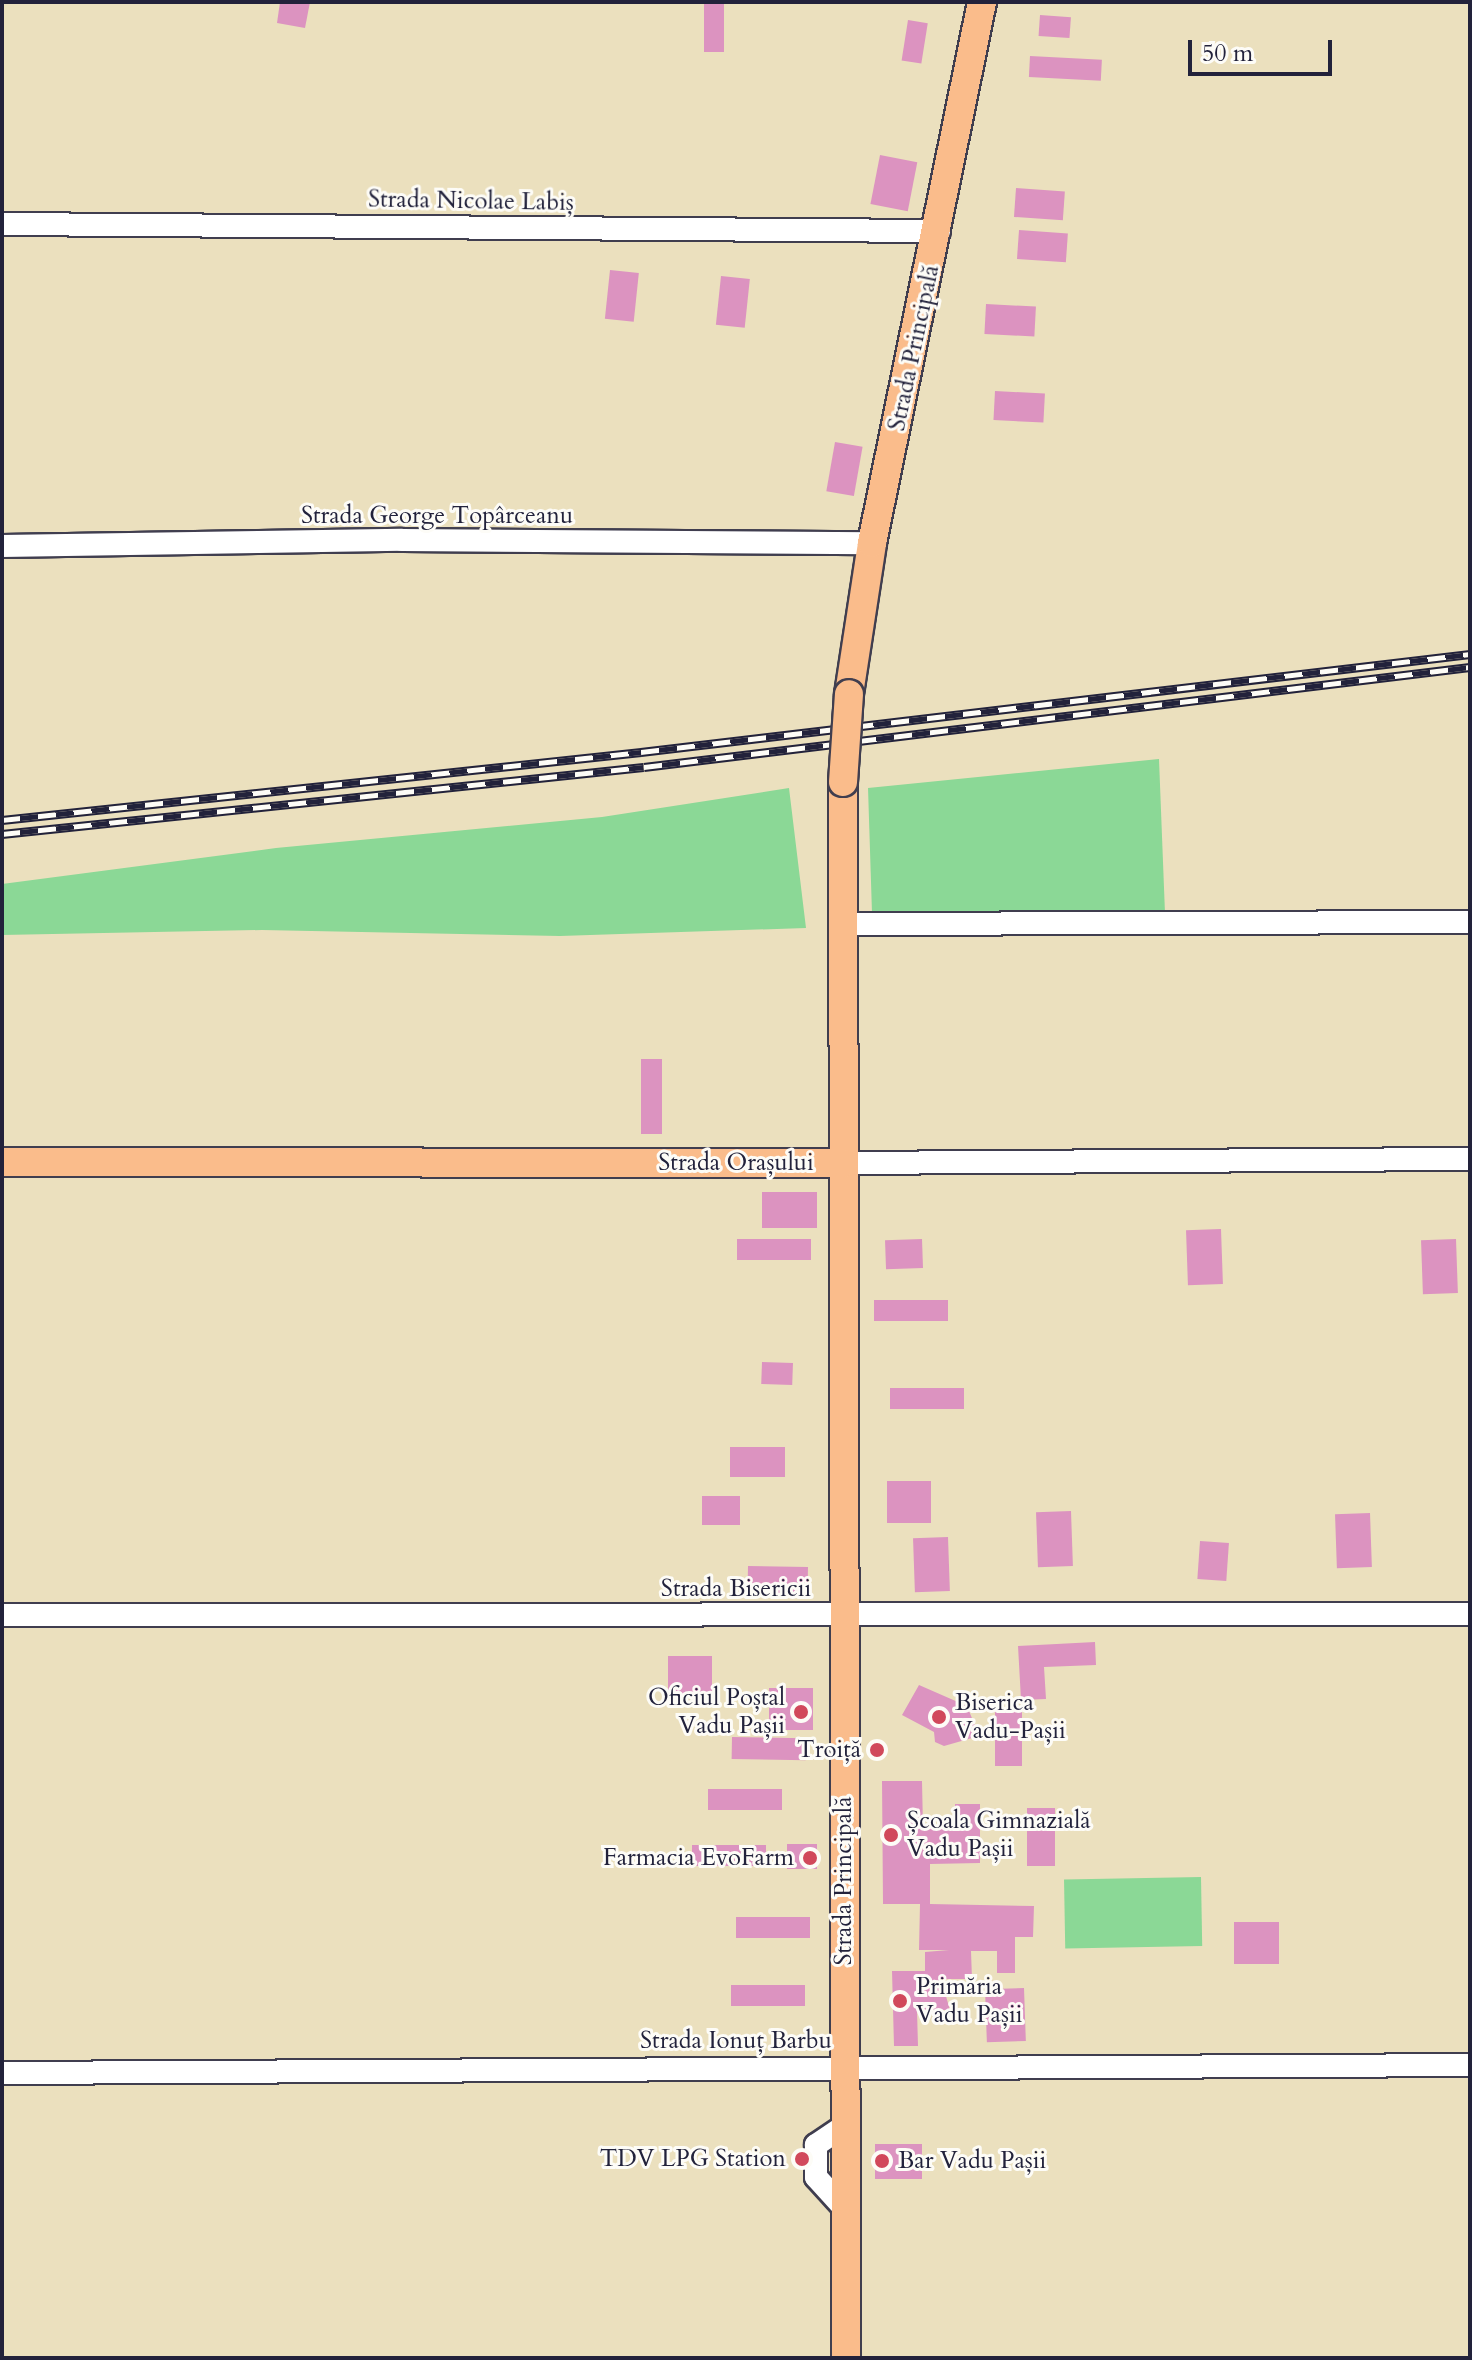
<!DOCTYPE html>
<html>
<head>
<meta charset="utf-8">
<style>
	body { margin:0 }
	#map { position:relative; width:1472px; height:2360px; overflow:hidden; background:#ebe0be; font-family:Cardo,serif }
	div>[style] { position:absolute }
	.green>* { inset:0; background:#8bd896; transform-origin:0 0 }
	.building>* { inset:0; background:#dc93c0; transform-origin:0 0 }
	.roads { filter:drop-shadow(2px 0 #403e4f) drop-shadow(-2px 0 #403e4f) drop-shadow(0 2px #403e4f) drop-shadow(0 -2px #403e4f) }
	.minor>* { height:22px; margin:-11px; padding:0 11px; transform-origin:11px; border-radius:11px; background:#fff }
	.major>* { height:28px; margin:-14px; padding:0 14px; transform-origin:14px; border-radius:14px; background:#fabc8b }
	.rail>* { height:9px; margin-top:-4.5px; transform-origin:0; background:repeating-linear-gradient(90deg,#fdfcf7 0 18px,#22223b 0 36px); box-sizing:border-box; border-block:2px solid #22223b }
	.bridges { filter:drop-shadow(2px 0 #403e4f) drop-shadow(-2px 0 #403e4f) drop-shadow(0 2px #403e4f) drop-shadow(0 -2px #403e4f) }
	.major-bridge>* { height:28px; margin:-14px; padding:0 14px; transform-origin:14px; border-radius:14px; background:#fabc8b }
	.dots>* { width:22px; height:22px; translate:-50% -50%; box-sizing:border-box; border:4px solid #fdfcf7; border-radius:50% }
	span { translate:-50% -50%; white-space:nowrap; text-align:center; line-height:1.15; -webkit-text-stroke:6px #fdfcf7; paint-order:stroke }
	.street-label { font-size:24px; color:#22223b }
	.poi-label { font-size:24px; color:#22223b }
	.right { translate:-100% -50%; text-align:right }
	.left { translate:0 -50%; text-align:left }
	.frame { position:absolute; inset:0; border:4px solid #22223b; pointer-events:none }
	.scale { position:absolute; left:1188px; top:40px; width:144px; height:36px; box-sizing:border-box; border:4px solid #22223b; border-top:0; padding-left:10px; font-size:24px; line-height:28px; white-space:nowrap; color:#22223b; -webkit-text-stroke:6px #fdfcf7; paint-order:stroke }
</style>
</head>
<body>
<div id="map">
	<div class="green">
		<div style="clip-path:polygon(1159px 759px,1165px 913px,872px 913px,868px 788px)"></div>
		<div style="clip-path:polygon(789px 788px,806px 928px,560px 936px,262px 930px,2px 935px,2px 884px,276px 848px,602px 817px)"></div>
		<div style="left:1201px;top:1877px;width:69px;height:137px;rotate:89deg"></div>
	</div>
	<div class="building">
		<div style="clip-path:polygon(280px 2px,310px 2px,305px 28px,277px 23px)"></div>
		<div style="left:704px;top:2px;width:20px;height:50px"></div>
		<div style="left:1040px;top:15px;width:31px;height:21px;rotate:4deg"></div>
		<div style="left:908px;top:20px;width:20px;height:41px;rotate:9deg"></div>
		<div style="left:1030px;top:56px;width:72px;height:21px;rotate:3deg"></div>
		<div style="left:880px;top:155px;width:38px;height:50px;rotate:11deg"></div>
		<div style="left:1016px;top:188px;width:49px;height:29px;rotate:4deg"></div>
		<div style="left:1019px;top:230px;width:49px;height:29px;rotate:4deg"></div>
		<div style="left:610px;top:270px;width:29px;height:49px;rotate:6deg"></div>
		<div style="left:721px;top:276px;width:29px;height:49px;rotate:6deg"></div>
		<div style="left:986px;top:304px;width:50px;height:30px;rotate:3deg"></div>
		<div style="left:995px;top:391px;width:50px;height:29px;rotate:3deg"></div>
		<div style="left:835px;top:442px;width:28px;height:50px;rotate:10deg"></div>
		<div style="left:641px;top:1059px;width:21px;height:75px"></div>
		<div style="left:817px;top:1192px;width:36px;height:55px;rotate:90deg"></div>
		<div style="left:1221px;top:1229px;width:55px;height:35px;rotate:88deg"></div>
		<div style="left:737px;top:1239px;width:74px;height:21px"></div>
		<div style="left:922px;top:1239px;width:29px;height:37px;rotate:88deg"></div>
		<div style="left:1456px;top:1239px;width:54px;height:35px;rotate:88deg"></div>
		<div style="left:874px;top:1300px;width:74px;height:21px"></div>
		<div style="left:762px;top:1362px;width:31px;height:22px;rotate:2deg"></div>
		<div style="left:890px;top:1388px;width:74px;height:21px"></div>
		<div style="left:785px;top:1447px;width:30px;height:55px;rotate:90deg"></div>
		<div style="left:887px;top:1481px;width:44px;height:42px"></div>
		<div style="left:702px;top:1496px;width:38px;height:29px"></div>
		<div style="left:1071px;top:1511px;width:55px;height:35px;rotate:88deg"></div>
		<div style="left:1370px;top:1513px;width:54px;height:35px;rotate:88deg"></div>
		<div style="left:948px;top:1537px;width:54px;height:35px;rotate:88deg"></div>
		<div style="left:1200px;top:1541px;width:29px;height:38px;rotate:4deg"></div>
		<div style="left:748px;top:1566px;width:60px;height:29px;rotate:1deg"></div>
		<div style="clip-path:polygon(1095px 1642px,1096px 1665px,1044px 1667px,1046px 1699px,1021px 1700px,1018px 1646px)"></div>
		<div style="left:668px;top:1656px;width:44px;height:41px"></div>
		<div style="clip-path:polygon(919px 1685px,967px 1706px,976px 1728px,972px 1738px,944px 1746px,935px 1742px,934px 1732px,902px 1715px)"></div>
		<div style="left:769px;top:1688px;width:44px;height:42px"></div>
		<div style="left:995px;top:1708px;width:27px;height:58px"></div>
		<div style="left:732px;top:1737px;width:74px;height:22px;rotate:1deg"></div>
		<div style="clip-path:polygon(882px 1781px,922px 1781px,923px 1827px,956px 1827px,955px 1804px,980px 1804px,980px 1863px,930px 1864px,930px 1904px,1034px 1906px,1033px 1937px,1015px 1937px,1015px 1973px,997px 1973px,997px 1951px,971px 1951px,972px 1979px,941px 1979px,950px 2010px,917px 2010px,918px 2046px,894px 2046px,892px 1971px,925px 1971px,925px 1952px,949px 1950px,919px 1950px,920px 1904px,883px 1904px)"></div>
		<div style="left:708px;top:1789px;width:74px;height:21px"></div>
		<div style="left:1027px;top:1808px;width:28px;height:58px"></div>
		<div style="left:787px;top:1844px;width:30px;height:25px"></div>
		<div style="left:692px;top:1845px;width:74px;height:21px"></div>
		<div style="left:736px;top:1917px;width:74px;height:21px"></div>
		<div style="left:1234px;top:1922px;width:45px;height:42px"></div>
		<div style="left:731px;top:1985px;width:74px;height:21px"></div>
		<div style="left:1024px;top:1988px;width:53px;height:39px;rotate:88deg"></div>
		<div style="left:875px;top:2144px;width:47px;height:35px"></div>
	</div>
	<div class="roads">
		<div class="minor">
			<div style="left:2px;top:224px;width:937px;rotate:0.43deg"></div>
			<div style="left:2px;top:546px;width:400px;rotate:-0.9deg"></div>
			<div style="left:402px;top:540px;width:470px;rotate:0.4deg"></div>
			<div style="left:843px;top:924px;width:627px;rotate:-0.18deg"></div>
			<div style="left:843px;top:1163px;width:627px;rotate:-0.37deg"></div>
			<div style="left:2px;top:1615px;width:1468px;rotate:-0.04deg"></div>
			<div style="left:2px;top:2073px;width:1468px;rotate:-0.31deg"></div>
			<div style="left:844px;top:2126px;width:34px;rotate:146deg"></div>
			<div style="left:816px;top:2145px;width:32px;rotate:90deg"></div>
			<div style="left:816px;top:2177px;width:43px;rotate:47.8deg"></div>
		</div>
		<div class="major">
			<div style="left:849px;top:694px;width:153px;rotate:-81.3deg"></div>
			<div style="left:872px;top:543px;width:552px;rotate:-78.51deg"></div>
			<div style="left:843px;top:782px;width:1576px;rotate:89.89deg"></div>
			<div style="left:2px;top:1162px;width:841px;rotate:0.07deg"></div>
		</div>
	</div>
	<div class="rail">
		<div style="left:2px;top:820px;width:643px;rotate:-6.07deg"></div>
		<div style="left:641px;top:752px;width:835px;rotate:-6.74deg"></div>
		<div style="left:2px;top:834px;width:645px;rotate:-5.96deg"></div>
		<div style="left:644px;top:767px;width:832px;rotate:-6.9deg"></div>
	</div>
	<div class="bridges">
		<div class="major-bridge">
			<div style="left:843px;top:782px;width:88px;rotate:-86.1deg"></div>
		</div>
	</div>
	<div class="dots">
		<div style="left:801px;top:1712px;background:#d1495b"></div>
		<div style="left:939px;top:1717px;background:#d1495b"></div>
		<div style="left:877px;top:1750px;background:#d1495b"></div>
		<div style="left:891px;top:1835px;background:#d1495b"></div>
		<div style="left:810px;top:1858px;background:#d1495b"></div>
		<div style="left:900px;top:2001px;background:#d1495b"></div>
		<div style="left:802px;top:2159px;background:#d1495b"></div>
		<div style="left:882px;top:2161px;background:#d1495b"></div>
	</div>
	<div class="street-label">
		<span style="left:471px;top:201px;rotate:1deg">Strada Nicolae Labiș</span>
		<span style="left:914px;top:348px;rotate:-78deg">Strada Principală</span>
		<span style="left:437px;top:516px">Strada George Topârceanu</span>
		<span style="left:736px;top:1163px">Strada Orașului</span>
		<span style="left:736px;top:1589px">Strada Bisericii</span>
		<span style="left:844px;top:1881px;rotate:-90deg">Strada Principală</span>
		<span style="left:736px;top:2041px">Strada Ionuț Barbu</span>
	</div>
	<div class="poi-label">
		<span class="right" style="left:785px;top:1712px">Oficiul Poștal<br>Vadu Pașii</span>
		<span class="left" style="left:955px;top:1717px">Biserica<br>Vadu-Pașii</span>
		<span class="right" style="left:861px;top:1750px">Troiță</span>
		<span class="left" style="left:907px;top:1835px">Școala Gimnazială<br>Vadu Pașii</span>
		<span class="right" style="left:794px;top:1858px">Farmacia EvoFarm</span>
		<span class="left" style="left:916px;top:2001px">Primăria<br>Vadu Pașii</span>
		<span class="right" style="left:786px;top:2159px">TDV LPG Station</span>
		<span class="left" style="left:898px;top:2161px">Bar Vadu Pașii</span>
	</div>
	<div class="frame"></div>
	<div class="scale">50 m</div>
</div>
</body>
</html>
